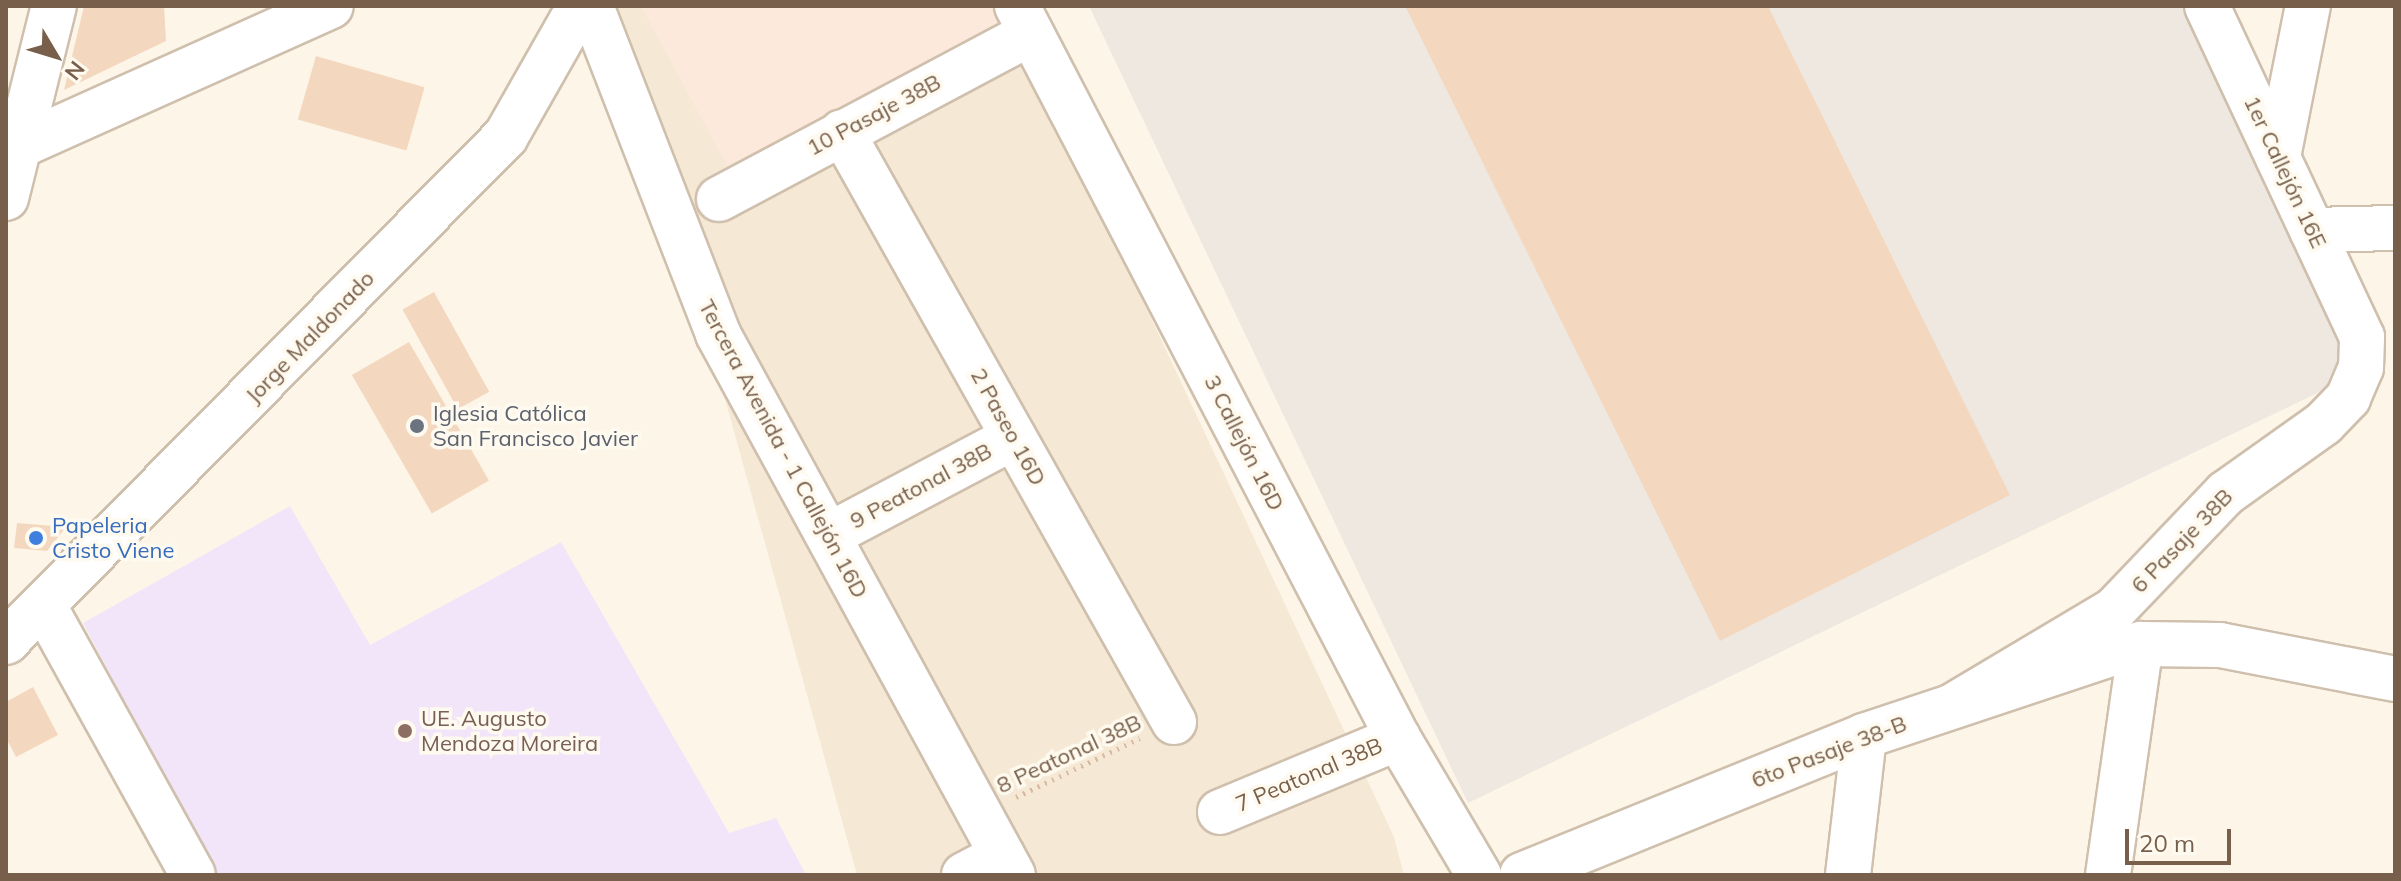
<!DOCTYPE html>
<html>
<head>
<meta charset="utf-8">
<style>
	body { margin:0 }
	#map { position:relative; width:2401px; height:881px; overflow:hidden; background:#fdf6e8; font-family:Mulish,sans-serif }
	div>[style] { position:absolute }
	.residential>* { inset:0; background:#f5e9d6 }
	.commercial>* { inset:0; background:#fde9dc }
	.industrial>* { inset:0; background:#eee8e1 }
	.education>* { inset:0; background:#f3e5f9 }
	.building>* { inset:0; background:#f3d8bf; transform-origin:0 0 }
	.path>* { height:5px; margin-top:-2.5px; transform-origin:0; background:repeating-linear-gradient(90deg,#d8bba2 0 2px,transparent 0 8px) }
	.roads { filter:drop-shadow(2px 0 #cfbfad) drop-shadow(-2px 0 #cfbfad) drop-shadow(0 2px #cfbfad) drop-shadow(0 -2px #cfbfad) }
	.minor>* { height:44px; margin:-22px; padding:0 22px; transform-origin:22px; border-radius:22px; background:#fff }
	.dots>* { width:22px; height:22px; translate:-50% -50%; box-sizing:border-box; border:4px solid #fffaef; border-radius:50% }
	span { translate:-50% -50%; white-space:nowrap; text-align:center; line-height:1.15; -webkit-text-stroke:7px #fffaef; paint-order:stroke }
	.street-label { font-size:22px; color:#785f4b }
	.worship-label { font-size:22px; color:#5b616d }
	.left { translate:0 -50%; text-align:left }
	.shop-label { font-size:22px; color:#366cbe }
	.education-label { font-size:22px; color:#785e54 }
	.frame { position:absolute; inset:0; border:8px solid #785f4b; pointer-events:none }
	.north { position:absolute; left:16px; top:16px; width:80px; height:80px; -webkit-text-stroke:6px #fffaef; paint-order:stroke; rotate:128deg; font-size:22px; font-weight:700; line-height:32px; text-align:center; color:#785f4b }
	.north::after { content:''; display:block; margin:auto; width:28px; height:36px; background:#785f4b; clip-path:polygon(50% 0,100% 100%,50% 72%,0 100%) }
	.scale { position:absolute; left:2125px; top:829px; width:106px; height:36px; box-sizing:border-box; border:4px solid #785f4b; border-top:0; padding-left:10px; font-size:24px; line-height:28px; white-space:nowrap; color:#785f4b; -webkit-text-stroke:6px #fffaef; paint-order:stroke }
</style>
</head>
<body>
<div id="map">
	<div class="residential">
		<div style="clip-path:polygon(616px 6px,1005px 6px,1394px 837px,1404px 875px,857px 875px)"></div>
	</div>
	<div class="commercial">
		<div style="clip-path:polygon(641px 6px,989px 6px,1002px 30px,734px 178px)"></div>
	</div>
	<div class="industrial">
		<div style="clip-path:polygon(1089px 6px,2190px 6px,2363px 371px,1468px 803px)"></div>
	</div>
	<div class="education">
		<div style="clip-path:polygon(290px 506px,370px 645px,561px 542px,729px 833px,776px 818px,806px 875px,216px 875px,83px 623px)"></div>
	</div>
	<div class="building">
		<div style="clip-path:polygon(84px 6px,164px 6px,166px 41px,64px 90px)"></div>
		<div style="clip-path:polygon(1405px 6px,1768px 6px,2010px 495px,1720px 641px)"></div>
		<div style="left:316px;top:56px;width:113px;height:66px;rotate:16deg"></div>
		<div style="left:434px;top:292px;width:114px;height:36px;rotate:61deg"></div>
		<div style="left:409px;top:342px;width:160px;height:66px;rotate:60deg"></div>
		<div style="clip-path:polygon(17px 523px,66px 527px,47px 551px,14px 548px)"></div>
		<div style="clip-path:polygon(33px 687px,58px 735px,16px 757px,6px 738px,6px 702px)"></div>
	</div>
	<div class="path">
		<div style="left:1016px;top:797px;width:137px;rotate:-25.4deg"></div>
	</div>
	<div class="roads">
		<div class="minor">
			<div style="left:591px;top:6px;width:352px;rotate:68.8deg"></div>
			<div style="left:718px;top:334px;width:616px;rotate:61.4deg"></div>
			<div style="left:1017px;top:6px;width:825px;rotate:62.5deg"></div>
			<div style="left:1398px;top:738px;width:159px;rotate:59.4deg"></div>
			<div style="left:842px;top:132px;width:677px;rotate:60.63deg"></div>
			<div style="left:6px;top:152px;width:356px;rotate:-24.2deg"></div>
			<div style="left:2278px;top:157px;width:154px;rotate:-78.8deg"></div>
			<div style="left:6px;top:198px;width:198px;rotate:-76deg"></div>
			<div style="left:719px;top:199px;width:353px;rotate:-28deg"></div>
			<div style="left:2312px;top:230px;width:83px;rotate:-1.4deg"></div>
			<div style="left:829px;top:535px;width:209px;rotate:-27.9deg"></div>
			<div style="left:45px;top:608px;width:305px;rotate:61deg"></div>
			<div style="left:6px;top:642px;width:711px;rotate:-45.34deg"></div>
			<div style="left:506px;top:136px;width:150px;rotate:-60.4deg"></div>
			<div style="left:1953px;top:706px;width:187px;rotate:-30.8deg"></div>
			<div style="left:2114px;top:610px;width:162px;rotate:-46.3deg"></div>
			<div style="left:2226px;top:493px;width:120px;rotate:-35.5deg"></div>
			<div style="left:2324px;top:423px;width:35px;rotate:-46deg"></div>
			<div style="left:2348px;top:398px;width:33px;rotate:-67deg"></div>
			<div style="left:2361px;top:368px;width:31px;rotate:-88deg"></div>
			<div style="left:2362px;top:337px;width:365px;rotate:-115.1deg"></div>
			<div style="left:1220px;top:812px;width:193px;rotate:-22.6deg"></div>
			<div style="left:964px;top:875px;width:43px;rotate:-27.8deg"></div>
			<div style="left:1522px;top:875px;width:369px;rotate:-22.1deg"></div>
			<div style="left:1864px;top:736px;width:292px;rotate:-18.4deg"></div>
			<div style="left:2141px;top:644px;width:79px;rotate:0.7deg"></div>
			<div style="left:2220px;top:645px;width:178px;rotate:11deg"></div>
			<div style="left:1848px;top:875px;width:140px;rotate:-83.4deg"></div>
			<div style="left:2108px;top:875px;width:233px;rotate:-81.9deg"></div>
		</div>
	</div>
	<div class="dots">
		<div style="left:417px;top:426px;background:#6b7280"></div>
		<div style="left:36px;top:538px;background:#3f7fe0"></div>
		<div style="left:405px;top:731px;background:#8d6e63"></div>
	</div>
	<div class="street-label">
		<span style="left:874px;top:115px;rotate:-28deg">10 Pasaje 38B</span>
		<span style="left:2285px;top:172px;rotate:65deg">1er Callejón 16E</span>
		<span style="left:310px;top:337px;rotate:-46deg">Jorge Maldonado</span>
		<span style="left:1008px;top:427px;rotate:61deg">2 Paseo 16D</span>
		<span style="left:1244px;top:443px;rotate:63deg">3 Callejón 16D</span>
		<span style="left:783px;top:449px;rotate:62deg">Tercera Avenida - 1 Callejón 16D</span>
		<span style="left:921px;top:486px;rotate:-28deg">9 Peatonal 38B</span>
		<span style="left:2182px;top:541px;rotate:-46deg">6 Pasaje 38B</span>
		<span style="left:1829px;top:752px;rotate:-21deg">6to Pasaje 38-B</span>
		<span style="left:1069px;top:754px;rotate:-25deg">8 Peatonal 38B</span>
		<span style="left:1309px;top:775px;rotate:-23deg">7 Peatonal 38B</span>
	</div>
	<div class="worship-label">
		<span class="left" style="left:433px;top:426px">Iglesia Católica<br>San Francisco Javier</span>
	</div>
	<div class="shop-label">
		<span class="left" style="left:52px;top:538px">Papeleria<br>Cristo Viene</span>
	</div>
	<div class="education-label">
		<span class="left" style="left:421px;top:731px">UE. Augusto<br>Mendoza Moreira</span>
	</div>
	<div class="frame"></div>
	<div class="north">N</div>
	<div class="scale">20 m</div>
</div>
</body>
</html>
